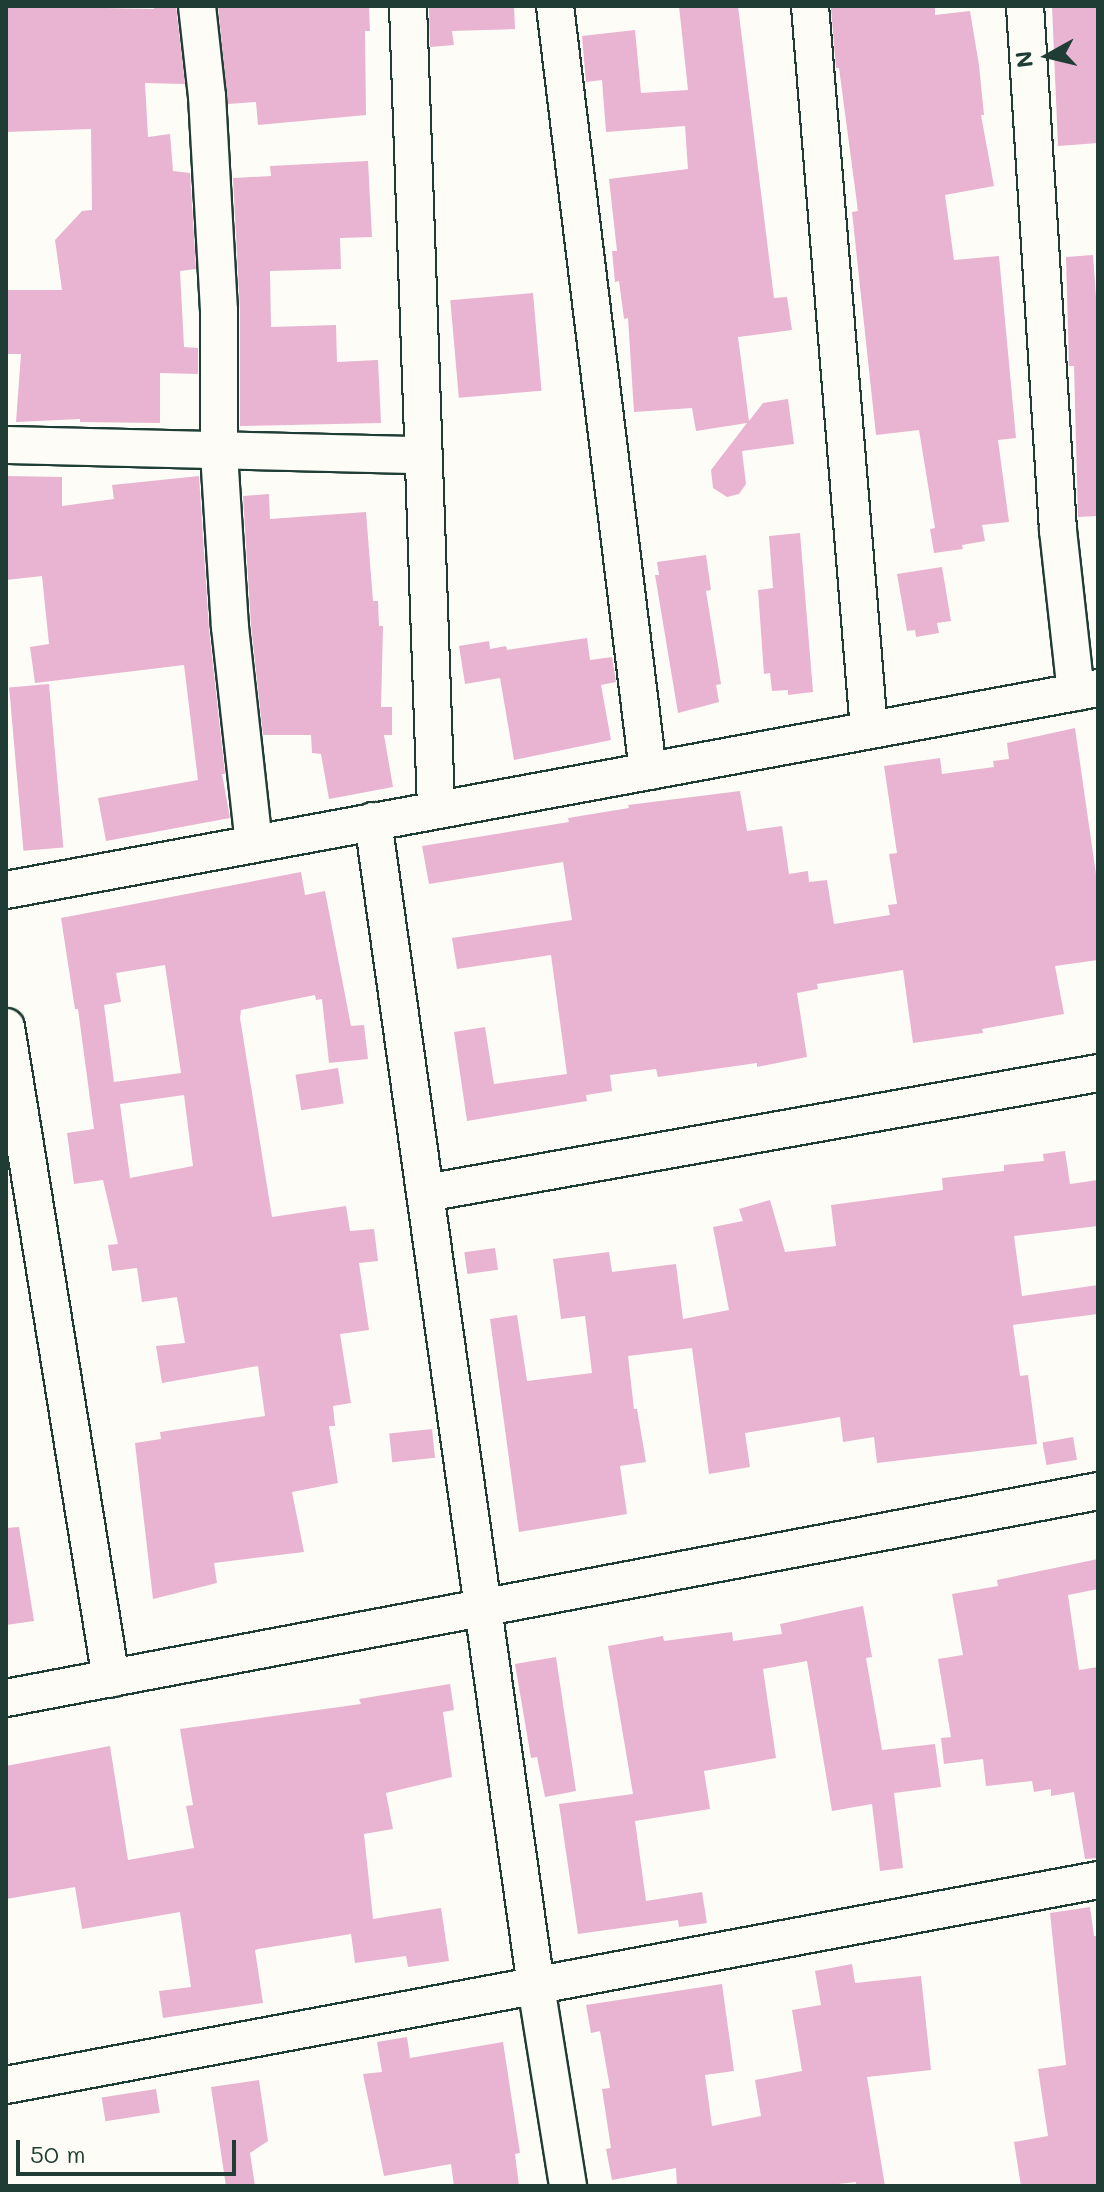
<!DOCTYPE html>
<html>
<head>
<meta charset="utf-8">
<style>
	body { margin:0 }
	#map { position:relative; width:1104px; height:2192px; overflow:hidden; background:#fdfcf7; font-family:Mali,sans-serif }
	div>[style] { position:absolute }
	.building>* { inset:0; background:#e8b4d1; transform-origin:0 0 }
	.roads { filter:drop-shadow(2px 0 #1f3d34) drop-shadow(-2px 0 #1f3d34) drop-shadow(0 2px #1f3d34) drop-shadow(0 -2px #1f3d34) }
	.minor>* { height:36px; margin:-18px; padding:0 18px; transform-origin:18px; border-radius:18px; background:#fdfcf7 }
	span { translate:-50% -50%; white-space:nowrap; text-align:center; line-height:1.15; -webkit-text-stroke:8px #fdfcf7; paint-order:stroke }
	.frame { position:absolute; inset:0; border:8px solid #1f3d34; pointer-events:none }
	.north { position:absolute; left:1008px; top:16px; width:80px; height:80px; -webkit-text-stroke:6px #fdfcf7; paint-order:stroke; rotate:262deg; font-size:22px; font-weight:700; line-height:32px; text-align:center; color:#1f3d34 }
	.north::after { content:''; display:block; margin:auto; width:28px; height:36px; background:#1f3d34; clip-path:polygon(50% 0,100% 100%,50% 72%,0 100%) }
	.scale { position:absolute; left:16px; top:2140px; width:220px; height:36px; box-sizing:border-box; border:4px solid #1f3d34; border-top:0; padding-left:10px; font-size:24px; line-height:28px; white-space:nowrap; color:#1f3d34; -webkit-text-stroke:6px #fdfcf7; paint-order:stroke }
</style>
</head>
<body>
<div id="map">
	<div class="building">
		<div style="clip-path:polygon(6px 6px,154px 9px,154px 6px,176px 6px,185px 84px,145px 83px,148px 137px,170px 134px,173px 171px,190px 173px,196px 269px,180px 271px,184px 347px,198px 348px,198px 374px,160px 373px,160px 423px,80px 422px,80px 419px,16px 422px,21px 354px,6px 354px,6px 290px,62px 290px,55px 240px,82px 211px,92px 210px,91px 129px,6px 132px)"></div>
		<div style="clip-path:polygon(218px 6px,369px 6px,370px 31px,365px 31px,366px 115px,258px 125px,256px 102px,228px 104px)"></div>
		<div style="clip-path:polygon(429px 6px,514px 6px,515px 29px,452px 31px,454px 45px,430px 47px)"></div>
		<div style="clip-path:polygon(679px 6px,738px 6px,774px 298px,787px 297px,792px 330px,738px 337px,749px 421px,763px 403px,788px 399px,794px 444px,742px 451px,746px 484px,739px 494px,727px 497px,713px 488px,711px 470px,747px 423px,696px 431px,692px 408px,634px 412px,628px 318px,624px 319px,619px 281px,615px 282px,612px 251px,617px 251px,609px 179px,688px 169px,685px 126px,606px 132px,602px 80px,586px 82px,582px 36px,635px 30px,641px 93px,688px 90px)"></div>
		<div style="clip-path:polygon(838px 6px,935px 6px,935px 15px,970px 11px,979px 65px,984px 115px,981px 115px,994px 186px,945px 195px,954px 260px,999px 256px,1016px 438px,998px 440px,1009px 522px,982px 525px,985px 541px,962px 545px,963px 549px,934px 553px,930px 529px,935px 528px,919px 430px,876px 435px,852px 212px,858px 211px,839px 68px,836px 68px,831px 8px)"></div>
		<div style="clip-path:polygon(1052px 6px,1098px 6px,1098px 143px,1058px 146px)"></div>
		<div style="clip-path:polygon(368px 161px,372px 237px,340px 238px,341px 269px,270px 271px,271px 327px,336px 325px,337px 362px,378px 360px,381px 423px,240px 426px,240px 310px,233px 178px,271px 176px,270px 166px)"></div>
		<div style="clip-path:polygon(1093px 255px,1098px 326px,1098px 516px,1078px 517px,1074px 366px,1069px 366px,1066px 257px)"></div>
		<div style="left:533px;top:293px;width:98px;height:83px;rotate:85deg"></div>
		<div style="clip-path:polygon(6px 476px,62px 477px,62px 506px,114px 499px,112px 485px,199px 476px,209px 629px,225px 774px,222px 774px,230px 818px,106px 841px,98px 798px,198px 780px,184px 665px,35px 683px,30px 647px,49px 644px,42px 576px,6px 580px)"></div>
		<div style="clip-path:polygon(269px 494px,270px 519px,366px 512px,373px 601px,378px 601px,379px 626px,383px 626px,381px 707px,392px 707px,392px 735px,384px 735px,393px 787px,329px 799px,321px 754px,312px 753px,311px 735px,263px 735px,251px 625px,243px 496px)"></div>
		<div style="clip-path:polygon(800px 533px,813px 692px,788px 695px,788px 690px,772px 691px,770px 673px,764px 674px,758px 590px,773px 588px,769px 536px)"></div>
		<div style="clip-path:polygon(706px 555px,711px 590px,706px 591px,721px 684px,716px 685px,719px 702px,678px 713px,655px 575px,659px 575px,657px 562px)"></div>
		<div style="clip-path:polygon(942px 567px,951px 621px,937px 623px,939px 633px,916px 637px,915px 630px,907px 631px,897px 574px)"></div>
		<div style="clip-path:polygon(587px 638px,590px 660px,612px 657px,616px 682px,601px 685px,611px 740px,514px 760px,500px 678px,465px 684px,459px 646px,489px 641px,490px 649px,506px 646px,507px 650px)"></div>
		<div style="left:49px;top:684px;width:164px;height:40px;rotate:85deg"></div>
		<div style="clip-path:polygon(1075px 728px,1098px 888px,1098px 960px,1055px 966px,1064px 1014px,982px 1029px,983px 1033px,913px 1043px,903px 970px,817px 984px,818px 989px,797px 993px,807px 1057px,757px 1067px,757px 1063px,658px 1077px,656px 1069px,610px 1075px,612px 1091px,586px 1095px,587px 1101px,467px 1121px,454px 1032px,485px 1027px,494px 1084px,567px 1074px,551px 955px,457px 969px,452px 938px,572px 920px,563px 862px,429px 884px,422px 846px,569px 822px,568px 818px,629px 808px,628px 805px,740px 791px,747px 831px,782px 826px,789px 874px,808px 871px,809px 882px,827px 880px,834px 924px,890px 915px,888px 905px,897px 904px,889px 854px,897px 853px,884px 766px,940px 758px,942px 774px,994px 767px,993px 761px,1009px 759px,1007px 743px)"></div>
		<div style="clip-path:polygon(evenodd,301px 872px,305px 895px,325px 891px,351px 1026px,364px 1025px,368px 1059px,329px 1063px,322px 999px,316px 1000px,315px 995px,241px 1010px,240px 1018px,272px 1217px,346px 1206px,350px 1231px,374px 1229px,378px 1261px,359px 1263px,369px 1330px,340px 1334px,351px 1403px,333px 1406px,335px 1426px,329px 1426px,338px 1483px,292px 1492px,304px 1552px,214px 1563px,217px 1583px,153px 1599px,135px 1443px,161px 1439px,160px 1432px,265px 1416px,258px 1366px,162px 1383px,156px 1346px,185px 1343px,177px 1297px,142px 1302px,137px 1268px,112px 1271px,108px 1245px,118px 1244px,103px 1180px,74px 1184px,67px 1133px,94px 1129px,78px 1009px,75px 1009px,61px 918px,301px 872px,165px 965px,181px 1073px,114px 1082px,104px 1005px,121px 1002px,116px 973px,165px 965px,301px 872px,184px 1095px,193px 1166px,130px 1178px,120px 1104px,184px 1095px)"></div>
		<div style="left:338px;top:1068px;width:36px;height:43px;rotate:81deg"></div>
		<div style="clip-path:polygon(1065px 1151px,1070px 1184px,1098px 1180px,1098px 1226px,1014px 1236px,1022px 1296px,1098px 1285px,1098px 1314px,1013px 1325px,1020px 1376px,1028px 1375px,1037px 1444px,877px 1463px,874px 1437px,843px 1442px,840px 1417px,745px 1433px,750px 1467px,709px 1474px,692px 1348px,628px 1356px,634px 1409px,637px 1409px,646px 1462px,620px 1466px,627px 1514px,519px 1532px,490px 1319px,517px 1315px,527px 1381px,592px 1373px,585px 1316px,561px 1319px,553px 1259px,609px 1252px,612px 1272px,676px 1264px,683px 1319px,729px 1310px,713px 1227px,743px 1221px,739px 1209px,770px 1200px,785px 1252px,836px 1246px,831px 1205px,943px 1190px,942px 1178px,1004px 1171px,1004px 1165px,1044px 1161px,1043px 1154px)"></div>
		<div style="left:495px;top:1248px;width:22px;height:31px;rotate:82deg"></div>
		<div style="left:432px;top:1429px;width:29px;height:43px;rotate:84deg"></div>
		<div style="left:1073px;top:1437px;width:23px;height:31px;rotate:80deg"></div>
		<div style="clip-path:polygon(19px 1527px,34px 1621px,6px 1625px,6px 1528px)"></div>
		<div style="clip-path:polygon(1098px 1559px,1098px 1589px,1068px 1595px,1079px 1670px,1098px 1667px,1098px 1858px,1085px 1859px,1074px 1792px,1051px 1796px,1051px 1789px,1034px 1792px,1032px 1781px,986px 1786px,983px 1759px,944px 1764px,941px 1738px,951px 1737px,938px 1659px,963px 1655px,952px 1594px,998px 1586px,997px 1580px)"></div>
		<div style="clip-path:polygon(863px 1606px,872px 1657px,866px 1658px,882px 1750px,935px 1744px,941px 1787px,894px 1793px,903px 1868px,880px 1871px,872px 1804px,832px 1811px,807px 1661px,763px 1669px,776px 1758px,704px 1771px,710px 1809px,635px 1821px,646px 1901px,702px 1892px,707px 1923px,679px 1927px,678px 1920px,578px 1934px,559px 1804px,633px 1794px,608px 1646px,663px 1636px,664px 1641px,732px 1632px,733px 1641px,782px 1634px,780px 1624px)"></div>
		<div style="clip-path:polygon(556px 1657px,576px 1791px,545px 1797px,537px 1757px,531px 1758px,515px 1664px)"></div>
		<div style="clip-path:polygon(450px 1684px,454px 1710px,443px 1712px,452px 1777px,386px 1793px,393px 1829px,364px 1834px,373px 1919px,441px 1908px,449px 1961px,408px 1967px,406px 1956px,355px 1963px,351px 1934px,258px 1949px,255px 1950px,263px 2003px,163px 2018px,159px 1991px,191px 1987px,180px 1912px,82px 1929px,75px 1887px,6px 1899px,6px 1766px,110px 1746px,128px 1860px,194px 1848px,186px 1806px,193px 1805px,180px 1729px,361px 1704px,359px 1699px)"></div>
		<div style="clip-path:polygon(1090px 1907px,1094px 1936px,1098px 1936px,1098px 2186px,1021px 2186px,1014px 2142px,1048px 2136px,1038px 2069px,1066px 2065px,1050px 1913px)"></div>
		<div style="clip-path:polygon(852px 1964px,855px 1983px,921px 1976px,931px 2070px,867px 2077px,885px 2186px,856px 2186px,856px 2182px,820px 2186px,677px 2186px,676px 2168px,612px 2180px,606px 2149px,611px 2148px,602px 2089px,610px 2088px,600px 2031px,591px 2033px,586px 2005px,722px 1984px,734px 2071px,705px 2075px,712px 2126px,761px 2116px,755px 2080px,802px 2071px,792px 2010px,821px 2005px,815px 1971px)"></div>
		<div style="clip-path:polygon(407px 2037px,410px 2058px,503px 2042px,520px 2153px,515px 2154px,519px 2186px,454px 2186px,451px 2164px,384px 2176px,363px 2074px,382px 2072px,377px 2042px)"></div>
		<div style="clip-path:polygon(259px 2080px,268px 2141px,250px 2153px,255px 2186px,226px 2186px,211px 2087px)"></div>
		<div style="left:156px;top:2089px;width:24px;height:55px;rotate:81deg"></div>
	</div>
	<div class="roads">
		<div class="minor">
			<div style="left:197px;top:6px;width:91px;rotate:83.7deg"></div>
			<div style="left:207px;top:96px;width:215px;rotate:86.8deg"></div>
			<div style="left:219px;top:311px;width:142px;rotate:90deg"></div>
			<div style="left:219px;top:453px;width:174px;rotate:86.4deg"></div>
			<div style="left:230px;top:627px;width:217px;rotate:83.7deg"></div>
			<div style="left:408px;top:6px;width:803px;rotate:88deg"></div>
			<div style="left:555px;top:6px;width:771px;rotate:83.07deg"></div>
			<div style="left:810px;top:6px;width:726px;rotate:85.34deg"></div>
			<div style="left:1025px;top:6px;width:525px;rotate:86.4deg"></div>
			<div style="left:1058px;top:530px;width:163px;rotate:83.7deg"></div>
			<div style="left:6px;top:445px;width:418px;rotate:1.4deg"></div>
			<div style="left:373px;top:821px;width:1176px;rotate:82.04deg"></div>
			<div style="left:536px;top:1986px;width:203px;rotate:80.9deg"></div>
			<div style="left:6px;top:890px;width:1111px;rotate:-10.48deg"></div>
			<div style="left:6px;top:1027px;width:660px;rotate:80.85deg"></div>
			<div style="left:426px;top:1193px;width:683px;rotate:-10.12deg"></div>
			<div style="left:6px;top:1698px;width:1111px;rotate:-10.73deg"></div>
			<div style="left:6px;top:2085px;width:1111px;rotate:-10.63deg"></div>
		</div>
	</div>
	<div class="frame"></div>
	<div class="north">N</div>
	<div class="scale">50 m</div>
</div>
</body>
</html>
